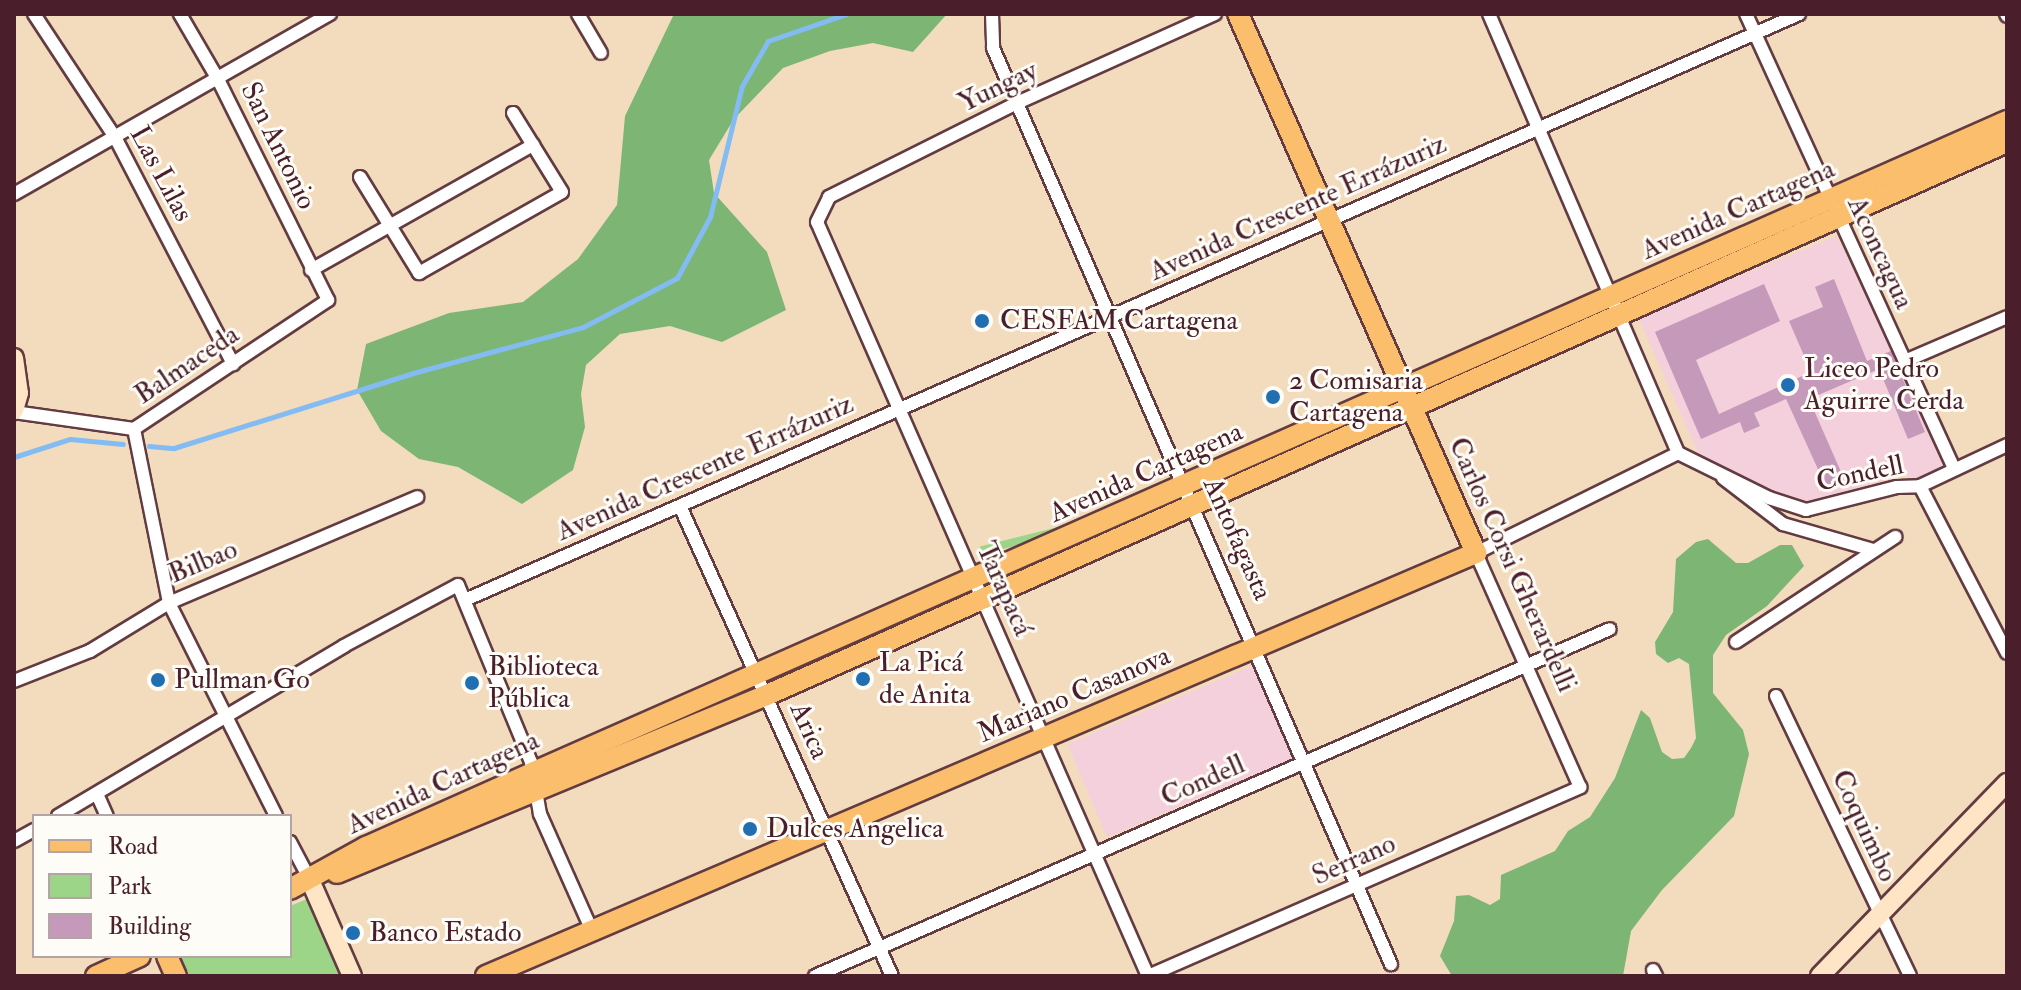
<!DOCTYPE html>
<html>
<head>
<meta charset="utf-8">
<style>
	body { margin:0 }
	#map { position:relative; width:2021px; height:990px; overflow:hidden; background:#f3dcbd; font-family:"IM FELL Double Pica",serif }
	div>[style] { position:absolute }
	.built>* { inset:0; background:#f4cfdc; transform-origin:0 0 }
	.green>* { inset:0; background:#9cd588; transform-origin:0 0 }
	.forest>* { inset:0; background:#7db674 }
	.stream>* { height:5px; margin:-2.5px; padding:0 2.5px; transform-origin:2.5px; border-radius:2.5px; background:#83bbf3 }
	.building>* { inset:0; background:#c599ba }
	.roads { filter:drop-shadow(2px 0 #633b41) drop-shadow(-2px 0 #633b41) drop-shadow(0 2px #633b41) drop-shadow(0 -2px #633b41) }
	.street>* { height:12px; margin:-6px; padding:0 6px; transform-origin:6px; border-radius:6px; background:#fff }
	.secondary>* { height:18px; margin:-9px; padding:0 9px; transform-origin:9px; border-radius:9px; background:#fde5c5 }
	.primary>* { height:20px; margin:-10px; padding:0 10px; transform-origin:10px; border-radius:10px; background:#fabe6d }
	.dots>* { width:22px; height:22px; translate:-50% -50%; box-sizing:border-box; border:4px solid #fdfcf7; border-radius:50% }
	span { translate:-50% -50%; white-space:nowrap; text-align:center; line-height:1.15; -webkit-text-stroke:6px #fdfcf7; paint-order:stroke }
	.street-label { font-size:28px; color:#4a1f2b }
	.poi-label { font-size:28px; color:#4a1f2b }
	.left { translate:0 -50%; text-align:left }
	.frame { position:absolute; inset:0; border:16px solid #4a1f2b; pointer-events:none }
	.legend { position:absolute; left:32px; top:814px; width:260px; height:144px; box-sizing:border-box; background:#fdfcf7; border:2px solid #b5a4a5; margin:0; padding:10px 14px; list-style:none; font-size:24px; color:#4a1f2b }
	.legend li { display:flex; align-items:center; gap:16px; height:40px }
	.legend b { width:40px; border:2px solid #b5a4a5 }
</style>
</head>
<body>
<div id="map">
	<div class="built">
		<div style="clip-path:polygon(1837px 236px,1947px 464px,1925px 482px,1903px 475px,1804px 503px,1763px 490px,1698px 453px,1638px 317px)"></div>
		<div style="left:1259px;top:663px;width:101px;height:208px;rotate:67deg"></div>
	</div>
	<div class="green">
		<div style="left:1174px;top:498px;width:8px;height:200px;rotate:76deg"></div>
		<div style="clip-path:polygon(956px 596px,957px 604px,775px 685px,770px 675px)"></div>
		<div style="clip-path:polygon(307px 899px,343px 976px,187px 976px,179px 956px,290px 956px,290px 906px)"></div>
	</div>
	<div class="forest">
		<div style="clip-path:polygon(674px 14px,947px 14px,913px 52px,873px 43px,830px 51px,783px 68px,734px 119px,709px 160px,714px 193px,767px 252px,786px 310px,722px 342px,670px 326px,620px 334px,586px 365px,581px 394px,585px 427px,573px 470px,522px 504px,458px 467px,419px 459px,381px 431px,357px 390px,366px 344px,449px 313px,523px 302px,578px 259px,617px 205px,625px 116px)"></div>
		<div style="clip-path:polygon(1708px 539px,1736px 563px,1748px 563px,1780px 545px,1792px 545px,1804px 566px,1767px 606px,1726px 635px,1713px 655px,1713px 693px,1743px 730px,1749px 754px,1734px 816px,1662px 890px,1631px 931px,1623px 976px,1452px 976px,1440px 956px,1454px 921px,1456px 896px,1469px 895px,1490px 905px,1500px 899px,1501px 875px,1555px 851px,1568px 831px,1590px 817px,1615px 778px,1641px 710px,1650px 718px,1662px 752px,1672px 759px,1684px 758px,1691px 748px,1696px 738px,1689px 664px,1679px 658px,1668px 663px,1656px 654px,1655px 642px,1673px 612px,1676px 559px,1696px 542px)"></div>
	</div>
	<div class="stream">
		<div style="left:149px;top:446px;width:25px;rotate:5deg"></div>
		<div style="left:174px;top:448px;width:250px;rotate:-17.4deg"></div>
		<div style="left:413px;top:373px;width:176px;rotate:-15.1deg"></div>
		<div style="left:583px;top:327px;width:106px;rotate:-27.5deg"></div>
		<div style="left:677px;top:278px;width:69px;rotate:-61.6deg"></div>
		<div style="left:710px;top:217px;width:135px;rotate:-76.3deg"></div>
		<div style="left:742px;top:86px;width:52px;rotate:-60deg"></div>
		<div style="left:768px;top:41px;width:83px;rotate:-19.1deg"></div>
		<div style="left:14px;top:457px;width:59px;rotate:-17.8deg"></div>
		<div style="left:70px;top:439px;width:53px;rotate:5.4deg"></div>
	</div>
	<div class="building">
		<div style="clip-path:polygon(1834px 279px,1867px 361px,1891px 351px,1925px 432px,1908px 439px,1879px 369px,1809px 399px,1845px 481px,1827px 489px,1786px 399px,1754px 413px,1760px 426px,1744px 433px,1740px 422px,1701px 439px,1655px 332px,1764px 284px,1780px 321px,1696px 360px,1719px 414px,1811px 372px,1789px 321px,1823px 307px,1815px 287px)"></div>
	</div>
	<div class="roads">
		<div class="street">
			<div style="left:34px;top:14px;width:149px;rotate:56.7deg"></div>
			<div style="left:116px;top:139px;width:254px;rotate:62.5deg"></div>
			<div style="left:578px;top:14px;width:45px;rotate:59.5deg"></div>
			<div style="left:992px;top:14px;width:34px;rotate:88deg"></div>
			<div style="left:993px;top:48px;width:999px;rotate:66.52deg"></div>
			<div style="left:1489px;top:14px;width:478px;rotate:66.7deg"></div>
			<div style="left:1746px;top:14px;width:499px;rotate:65.4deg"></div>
			<div style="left:2006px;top:14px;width:2px;rotate:63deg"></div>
			<div style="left:360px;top:177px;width:113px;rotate:58.4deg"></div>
			<div style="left:419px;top:273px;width:164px;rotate:-29.5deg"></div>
			<div style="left:562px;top:192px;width:93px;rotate:-121.8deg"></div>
			<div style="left:14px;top:194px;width:364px;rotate:-29.7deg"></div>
			<div style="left:311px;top:270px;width:255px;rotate:-29.4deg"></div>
			<div style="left:1905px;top:361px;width:111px;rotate:-23.3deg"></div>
			<div style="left:14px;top:412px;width:121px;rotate:8.1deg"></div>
			<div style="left:134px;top:429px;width:233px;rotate:-33.6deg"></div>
			<div style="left:328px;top:300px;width:245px;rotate:-116.5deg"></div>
			<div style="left:219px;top:81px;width:78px;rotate:-120.2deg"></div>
			<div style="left:134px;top:429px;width:177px;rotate:78.6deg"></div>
			<div style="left:169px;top:603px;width:238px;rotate:63.3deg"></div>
			<div style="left:1678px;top:453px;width:102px;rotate:26.3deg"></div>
			<div style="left:1769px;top:498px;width:39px;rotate:18deg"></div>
			<div style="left:1806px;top:510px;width:94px;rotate:-14.2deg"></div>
			<div style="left:1897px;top:487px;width:23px;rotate:-2deg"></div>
			<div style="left:1920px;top:486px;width:96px;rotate:-25.2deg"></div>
			<div style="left:1723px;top:478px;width:76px;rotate:37.5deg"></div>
			<div style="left:1783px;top:524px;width:94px;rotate:16.1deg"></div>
			<div style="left:1920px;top:486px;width:188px;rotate:62.5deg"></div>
			<div style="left:680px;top:506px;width:516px;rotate:65.72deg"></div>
			<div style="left:465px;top:600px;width:1457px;rotate:-23.71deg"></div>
			<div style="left:1736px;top:642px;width:191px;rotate:-33.4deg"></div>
			<div style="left:14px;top:681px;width:82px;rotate:-21.5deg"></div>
			<div style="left:90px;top:651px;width:92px;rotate:-31.3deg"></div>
			<div style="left:169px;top:603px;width:270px;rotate:-23.1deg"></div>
			<div style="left:1776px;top:696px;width:310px;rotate:64.4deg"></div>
			<div style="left:97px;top:794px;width:24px;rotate:66deg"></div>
			<div style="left:58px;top:816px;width:333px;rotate:-30.7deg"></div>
			<div style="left:344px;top:646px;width:129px;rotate:-28.2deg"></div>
			<div style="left:458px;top:585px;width:191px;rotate:67.6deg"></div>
			<div style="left:531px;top:762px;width:53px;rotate:80.2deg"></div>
			<div style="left:540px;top:814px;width:128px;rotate:66deg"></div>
			<div style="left:14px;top:841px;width:23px;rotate:-29deg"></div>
			<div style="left:290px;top:842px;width:43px;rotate:62.2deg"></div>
			<div style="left:1653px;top:970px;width:7px;rotate:63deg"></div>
			<div style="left:815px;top:976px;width:867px;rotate:-23.58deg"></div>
			<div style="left:1148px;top:976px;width:823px;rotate:-113.7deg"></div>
			<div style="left:817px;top:222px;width:28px;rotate:-64deg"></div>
			<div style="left:829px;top:197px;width:210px;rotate:-26.6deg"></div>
			<div style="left:1017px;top:103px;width:217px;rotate:-24.2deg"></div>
			<div style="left:1148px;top:976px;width:472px;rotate:-23.6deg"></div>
			<div style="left:1580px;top:787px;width:256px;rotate:-114deg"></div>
			<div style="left:1476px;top:553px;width:225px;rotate:-26.3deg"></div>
		</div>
		<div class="secondary">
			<div style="left:14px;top:358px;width:35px;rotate:82deg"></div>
			<div style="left:19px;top:393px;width:18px;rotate:106deg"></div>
			<div style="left:310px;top:880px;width:105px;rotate:66.4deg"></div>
			<div style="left:1820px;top:976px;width:269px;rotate:-45.9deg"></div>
		</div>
		<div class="primary">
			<div style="left:337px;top:873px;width:465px;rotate:-22.5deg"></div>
			<div style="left:767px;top:695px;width:1358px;rotate:-24.04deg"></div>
			<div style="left:290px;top:889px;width:87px;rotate:-28.9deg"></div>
			<div style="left:366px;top:847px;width:182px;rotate:-24deg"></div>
			<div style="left:532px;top:773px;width:1613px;rotate:-23.85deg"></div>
			<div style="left:167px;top:956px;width:22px;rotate:66deg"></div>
			<div style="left:96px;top:976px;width:48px;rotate:-24.4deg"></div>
			<div style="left:486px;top:976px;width:1077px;rotate:-23.14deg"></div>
			<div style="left:1476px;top:553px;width:589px;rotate:-113.82deg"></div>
		</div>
	</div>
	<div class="dots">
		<div style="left:982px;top:321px;background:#1f6fb2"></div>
		<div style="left:1788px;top:385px;background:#1f6fb2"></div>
		<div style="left:1273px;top:397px;background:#1f6fb2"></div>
		<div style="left:863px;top:679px;background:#1f6fb2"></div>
		<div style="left:158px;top:680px;background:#1f6fb2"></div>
		<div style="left:472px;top:683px;background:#1f6fb2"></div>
		<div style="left:750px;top:829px;background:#1f6fb2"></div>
		<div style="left:353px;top:933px;background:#1f6fb2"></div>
	</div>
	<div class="street-label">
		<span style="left:998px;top:87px;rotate:-26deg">Yungay</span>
		<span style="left:278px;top:146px;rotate:64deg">San Antonio</span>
		<span style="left:161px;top:174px;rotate:62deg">Las Lilas</span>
		<span style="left:1298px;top:208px;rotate:-24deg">Avenida Crescente Errázuriz</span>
		<span style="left:1738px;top:210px;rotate:-24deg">Avenida Cartagena</span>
		<span style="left:1880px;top:253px;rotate:65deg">Aconcagua</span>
		<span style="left:187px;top:365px;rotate:-34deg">Balmaceda</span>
		<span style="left:705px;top:468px;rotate:-24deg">Avenida Crescente Errázuriz</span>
		<span style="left:1146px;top:473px;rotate:-24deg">Avenida Cartagena</span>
		<span style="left:1860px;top:474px;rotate:-12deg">Condell</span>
		<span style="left:1237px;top:539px;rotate:66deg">Antofagasta</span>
		<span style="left:203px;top:562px;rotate:-23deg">Bilbao</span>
		<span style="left:1512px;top:565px;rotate:66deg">Carlos Corsi Gherardelli</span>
		<span style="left:1004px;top:589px;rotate:66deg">Tarapacá</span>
		<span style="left:1074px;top:695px;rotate:-23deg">Mariano Casanova</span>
		<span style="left:809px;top:731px;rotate:66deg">Arica</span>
		<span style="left:1203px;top:781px;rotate:-24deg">Condell</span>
		<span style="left:443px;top:783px;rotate:-25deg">Avenida Cartagena</span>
		<span style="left:1864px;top:826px;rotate:65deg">Coquimbo</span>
		<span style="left:1354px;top:860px;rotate:-24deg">Serrano</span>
	</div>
	<div class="poi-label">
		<span class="left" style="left:1000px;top:321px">CESFAM Cartagena</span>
		<span class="left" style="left:1804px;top:385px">Liceo Pedro<br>Aguirre Cerda</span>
		<span class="left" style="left:1289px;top:397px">2 Comisaria<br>Cartagena</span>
		<span class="left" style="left:879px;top:679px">La Picá<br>de Anita</span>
		<span class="left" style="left:488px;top:683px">Biblioteca<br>Pública</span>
		<span class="left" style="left:174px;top:680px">Pullman Go</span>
		<span class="left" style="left:766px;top:829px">Dulces Angelica</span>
		<span class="left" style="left:369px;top:933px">Banco Estado</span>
	</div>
	<div class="frame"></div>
	<ul class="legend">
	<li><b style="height:10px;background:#fabe6d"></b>Road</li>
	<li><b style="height:22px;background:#9cd588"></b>Park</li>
	<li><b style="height:22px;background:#c599ba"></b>Building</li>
	</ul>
</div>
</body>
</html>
